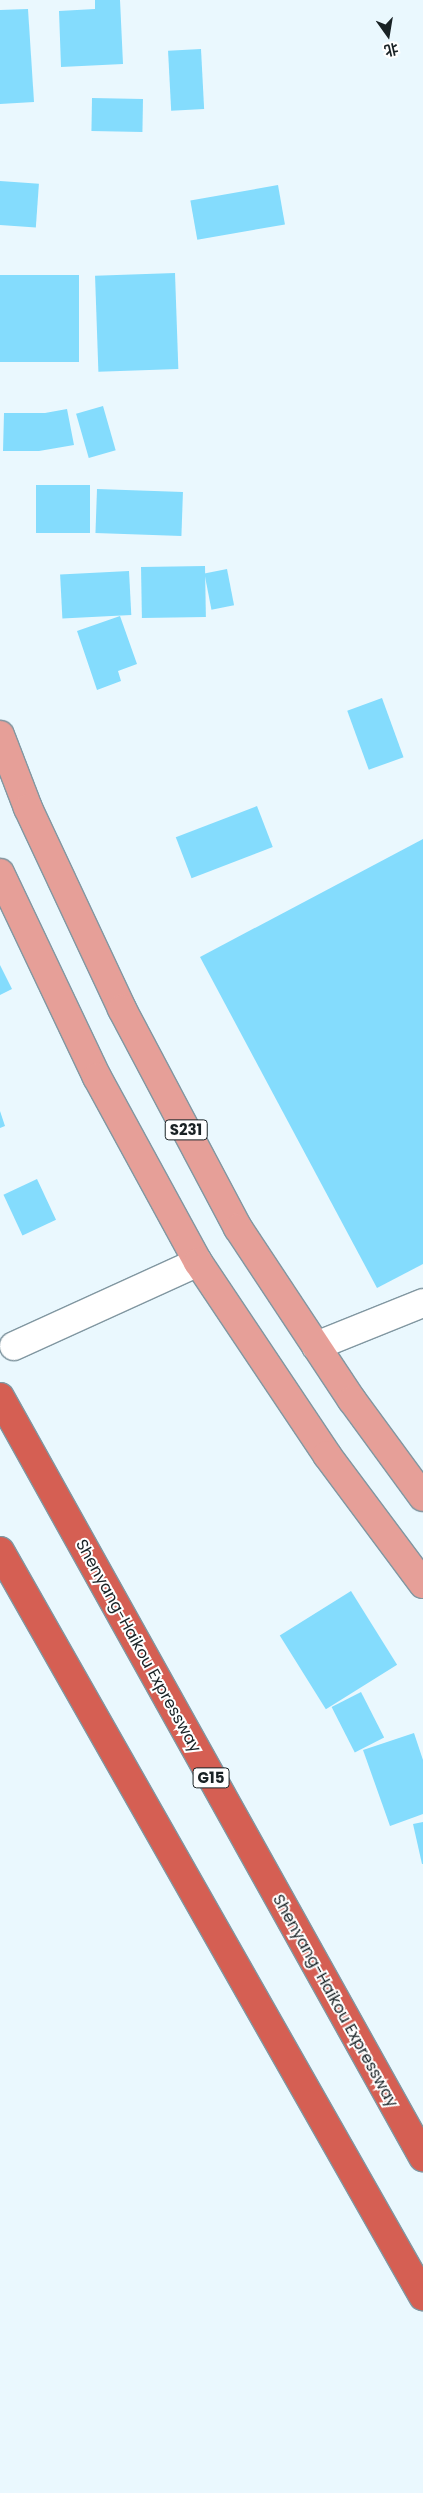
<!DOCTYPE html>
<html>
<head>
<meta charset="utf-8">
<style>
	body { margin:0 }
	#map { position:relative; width:423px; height:2493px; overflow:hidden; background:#eaf8fe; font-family:Poppins,"Noto Sans SC",sans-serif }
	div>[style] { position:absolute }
	.building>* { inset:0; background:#84dcfd; transform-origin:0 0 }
	.roads { filter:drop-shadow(1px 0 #8197a1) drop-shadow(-1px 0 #8197a1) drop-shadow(0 1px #8197a1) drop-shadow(0 -1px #8197a1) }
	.street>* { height:28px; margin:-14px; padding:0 14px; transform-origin:14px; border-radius:14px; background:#fff }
	.primary>* { height:28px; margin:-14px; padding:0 14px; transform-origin:14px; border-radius:14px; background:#e69f98 }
	.highway>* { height:28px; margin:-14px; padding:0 14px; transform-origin:14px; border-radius:14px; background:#d55f53 }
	span { translate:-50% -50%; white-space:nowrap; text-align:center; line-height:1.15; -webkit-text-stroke:4px #fff; paint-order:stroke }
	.shield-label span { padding:1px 4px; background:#fff; border:1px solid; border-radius:4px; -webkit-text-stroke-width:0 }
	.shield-label { font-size:15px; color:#192225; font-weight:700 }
	.street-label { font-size:16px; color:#192225 }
	.north { position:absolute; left:363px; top:10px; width:50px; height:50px; -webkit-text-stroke:4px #fff; paint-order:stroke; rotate:167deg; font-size:14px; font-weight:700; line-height:20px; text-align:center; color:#192225 }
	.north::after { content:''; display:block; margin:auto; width:18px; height:22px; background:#192225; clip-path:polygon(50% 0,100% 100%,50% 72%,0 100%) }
</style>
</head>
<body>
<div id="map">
	<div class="building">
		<div style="clip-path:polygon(95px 0,120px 0,123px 64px,61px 67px,59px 11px,95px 9px)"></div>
		<div style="clip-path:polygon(28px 9px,34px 102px,0 104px,0 10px)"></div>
		<div style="left:201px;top:49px;width:60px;height:33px;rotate:87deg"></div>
		<div style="left:92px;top:98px;width:51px;height:33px;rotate:1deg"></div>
		<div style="left:0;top:181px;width:39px;height:44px;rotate:4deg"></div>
		<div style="left:278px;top:185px;width:40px;height:89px;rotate:80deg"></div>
		<div style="left:175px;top:273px;width:96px;height:80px;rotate:88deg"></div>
		<div style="left:0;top:275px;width:79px;height:87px"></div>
		<div style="left:103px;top:406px;width:46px;height:28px;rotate:74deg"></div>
		<div style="clip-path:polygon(67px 409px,74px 445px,39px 451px,3px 451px,4px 413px,45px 413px)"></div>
		<div style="left:36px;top:485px;width:54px;height:48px"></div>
		<div style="left:97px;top:489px;width:86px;height:44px;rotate:2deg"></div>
		<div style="left:205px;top:566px;width:51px;height:64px;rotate:89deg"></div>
		<div style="left:227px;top:569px;width:37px;height:23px;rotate:79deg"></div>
		<div style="left:129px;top:571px;width:44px;height:69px;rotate:87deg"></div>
		<div style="clip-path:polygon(120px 616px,137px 664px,118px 671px,121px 681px,97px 690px,77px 631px)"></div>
		<div style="left:382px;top:698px;width:63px;height:37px;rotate:70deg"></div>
		<div style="left:257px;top:806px;width:44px;height:87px;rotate:69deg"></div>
		<div style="clip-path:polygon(423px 839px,423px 1264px,377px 1288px,200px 957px)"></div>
		<div style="clip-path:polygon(0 965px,12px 989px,0 995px)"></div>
		<div style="clip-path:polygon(0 1111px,5px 1126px,0 1128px)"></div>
		<div style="left:37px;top:1179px;width:45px;height:37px;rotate:65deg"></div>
		<div style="left:351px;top:1591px;width:87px;height:84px;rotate:58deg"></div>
		<div style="left:361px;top:1692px;width:51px;height:33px;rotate:63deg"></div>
		<div style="clip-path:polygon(414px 1733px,423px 1760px,423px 1814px,390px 1826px,363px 1750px)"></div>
		<div style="clip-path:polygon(423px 1822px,423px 1864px,422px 1864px,413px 1824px)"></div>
	</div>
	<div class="roads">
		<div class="street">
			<div style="left:14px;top:1346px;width:202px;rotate:-24.5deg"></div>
			<div style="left:316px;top:1346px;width:115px;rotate:-21.9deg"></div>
		</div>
		<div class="primary">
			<div style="left:0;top:735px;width:78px;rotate:69deg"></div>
			<div style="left:28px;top:808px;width:222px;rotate:64.9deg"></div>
			<div style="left:122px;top:1009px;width:248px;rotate:62.1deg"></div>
			<div style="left:238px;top:1228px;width:206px;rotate:56.5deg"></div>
			<div style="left:352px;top:1400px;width:120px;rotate:53.8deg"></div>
			<div style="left:0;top:873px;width:226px;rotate:64.6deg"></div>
			<div style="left:97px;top:1077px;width:211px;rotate:61.4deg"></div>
			<div style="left:198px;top:1262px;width:232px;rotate:56.2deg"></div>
			<div style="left:327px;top:1455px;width:161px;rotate:53.3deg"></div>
		</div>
		<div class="highway">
			<div style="left:0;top:1397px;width:870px;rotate:60.9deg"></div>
			<div style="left:0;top:1551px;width:857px;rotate:60.41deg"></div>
		</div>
	</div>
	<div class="shield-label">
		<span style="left:186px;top:1130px">S231</span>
		<span style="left:211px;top:1778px">G15</span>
	</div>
	<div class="street-label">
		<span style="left:138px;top:1646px;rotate:61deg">Shenyang-Haikou Expressway</span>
		<span style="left:335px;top:2001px;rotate:61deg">Shenyang-Haikou Expressway</span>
	</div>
	<div class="north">北</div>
</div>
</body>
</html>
